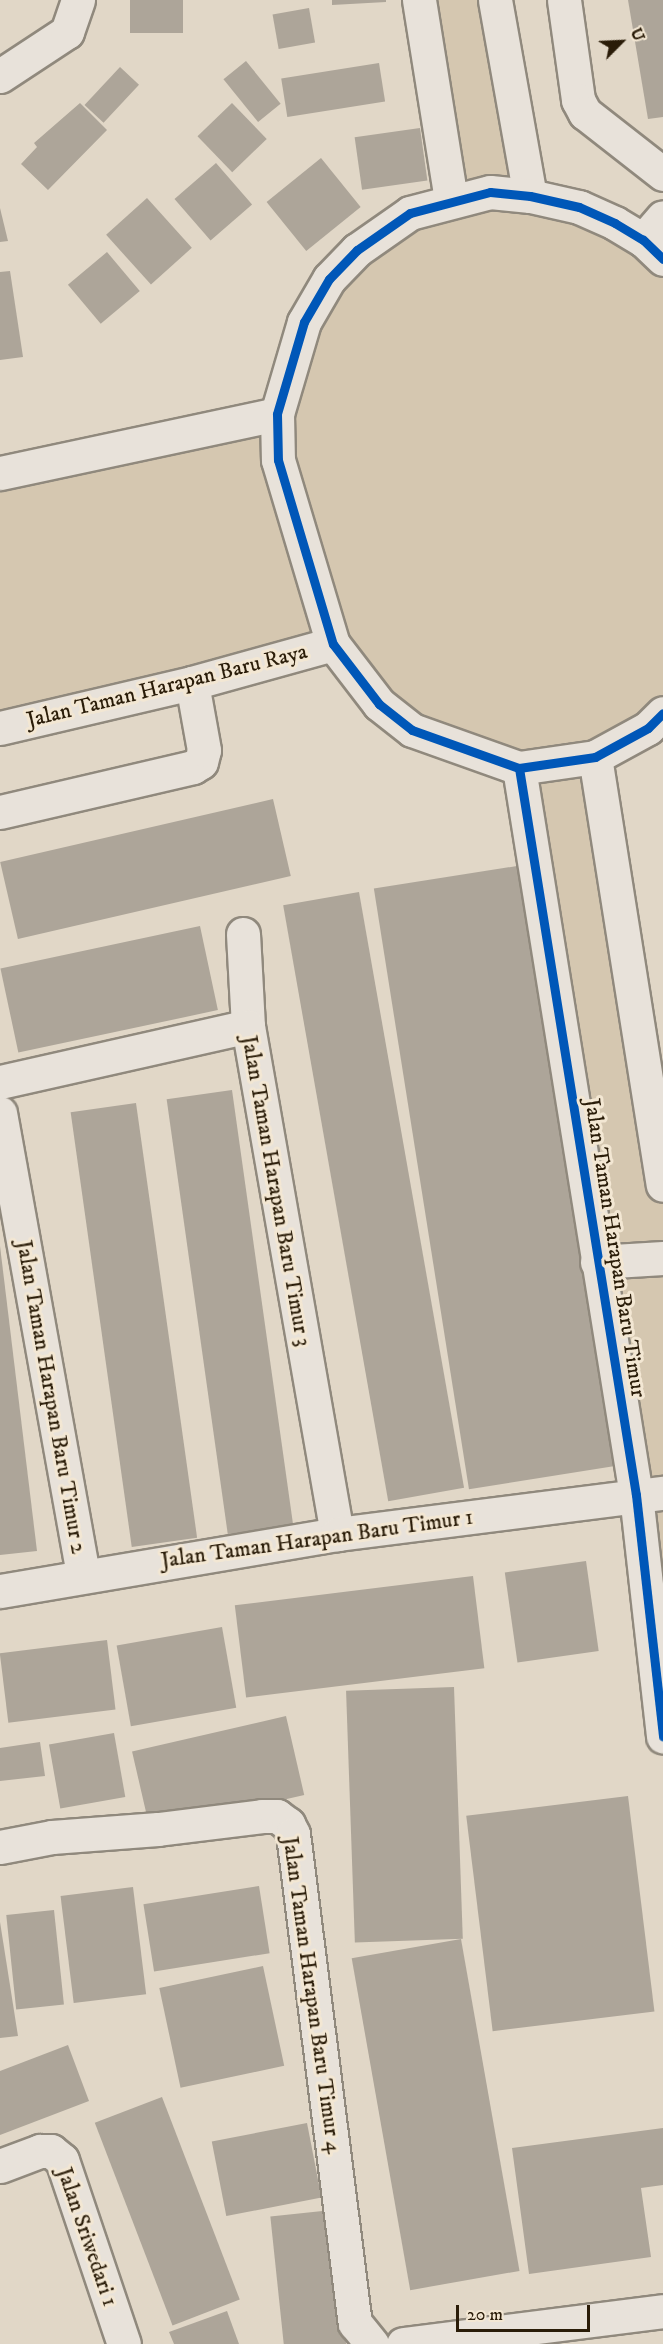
<!DOCTYPE html>
<html>
<head>
<meta charset="utf-8">
<style>
	body { margin:0 }
	#map { position:relative; width:663px; height:2344px; overflow:hidden; background:#e1d7c7; font-family:"IM FELL DW Pica",serif }
	div>[style] { position:absolute }
	.green>* { inset:0; background:#d5c7b0 }
	.building>* { inset:0; background:#ada599; transform-origin:0 0 }
	.roads { filter:drop-shadow(2px 0 #90897d) drop-shadow(-2px 0 #90897d) drop-shadow(0 2px #90897d) drop-shadow(0 -2px #90897d) }
	.minor>* { height:33px; margin:-16.5px; padding:0 16.5px; transform-origin:16.5px; border-radius:16.5px; background:#e8e2da }
	.cycleway>* { height:9px; margin:-4.5px; padding:0 4.5px; transform-origin:4.5px; border-radius:4.5px; background:#0057b8 }
	span { translate:-50% -50%; white-space:nowrap; text-align:center; line-height:1.15; -webkit-text-stroke:6px #f3e7d3; paint-order:stroke }
	.street-label { font-size:22px; color:#2a1c08 }
	.north { position:absolute; left:591px; top:12px; width:60px; height:60px; -webkit-text-stroke:4px #f3e7d3; paint-order:stroke; rotate:66deg; font-size:16px; font-weight:700; line-height:24px; text-align:center; color:#2a1c08 }
	.north::after { content:''; display:block; margin:auto; width:21px; height:27px; background:#2a1c08; clip-path:polygon(50% 0,100% 100%,50% 72%,0 100%) }
	.scale { position:absolute; left:456px; top:2305px; width:134px; height:27px; box-sizing:border-box; border:3px solid #2a1c08; border-top:0; padding-left:8px; font-size:18px; line-height:21px; white-space:nowrap; color:#2a1c08; -webkit-text-stroke:4px #f3e7d3; paint-order:stroke }
</style>
</head>
<body>
<div id="map">
	<div class="green">
		<div style="clip-path:polygon(419px 0,495px 0,530px 196px,663px 259px,663px 713px,595px 757px,663px 1185px,663px 1736px,519px 768px,456px 749px,333px 644px,0 729px,0 475px,277px 414px,329px 279px,451px 200px)"></div>
	</div>
	<div class="building">
		<div style="left:130px;top:0;width:53px;height:33px"></div>
		<div style="clip-path:polygon(332px 0,386px 0,386px 2px,332px 5px)"></div>
		<div style="clip-path:polygon(628px 0,663px 0,663px 117px,648px 119px)"></div>
		<div style="left:309px;top:8px;width:35px;height:37px;rotate:80deg"></div>
		<div style="left:246px;top:61px;width:55px;height:29px;rotate:51deg"></div>
		<div style="left:379px;top:63px;width:39px;height:99px;rotate:81deg"></div>
		<div style="left:120px;top:67px;width:26px;height:52px;rotate:43deg"></div>
		<div style="clip-path:polygon(80px 103px,107px 130px,48px 190px,21px 164px,37px 147px,34px 143px)"></div>
		<div style="left:232px;top:103px;width:50px;height:48px;rotate:46deg"></div>
		<div style="left:420px;top:128px;width:53px;height:66px;rotate:82deg"></div>
		<div style="left:321px;top:158px;width:63px;height:70px;rotate:51deg"></div>
		<div style="left:216px;top:163px;width:55px;height:55px;rotate:49deg"></div>
		<div style="left:147px;top:198px;width:67px;height:55px;rotate:48deg"></div>
		<div style="clip-path:polygon(0 208px,8px 241px,0 242px)"></div>
		<div style="left:107px;top:252px;width:51px;height:51px;rotate:50deg"></div>
		<div style="clip-path:polygon(10px 271px,23px 357px,0 360px,0 272px)"></div>
		<div style="left:273px;top:799px;width:79px;height:280px;rotate:77deg"></div>
		<div style="left:523px;top:865px;width:608px;height:151px;rotate:81deg"></div>
		<div style="left:359px;top:892px;width:605px;height:77px;rotate:80deg"></div>
		<div style="left:200px;top:926px;width:86px;height:204px;rotate:78deg"></div>
		<div style="left:232px;top:1090px;width:439px;height:66px;rotate:82deg"></div>
		<div style="left:136px;top:1103px;width:439px;height:66px;rotate:82deg"></div>
		<div style="clip-path:polygon(0 1246px,37px 1551px,0 1555px)"></div>
		<div style="left:586px;top:1561px;width:91px;height:82px;rotate:82deg"></div>
		<div style="left:473px;top:1576px;width:93px;height:240px;rotate:83deg"></div>
		<div style="left:222px;top:1627px;width:82px;height:107px;rotate:80deg"></div>
		<div style="left:107px;top:1640px;width:70px;height:108px;rotate:83deg"></div>
		<div style="left:454px;top:1687px;width:252px;height:108px;rotate:88deg"></div>
		<div style="left:286px;top:1716px;width:81px;height:158px;rotate:77deg"></div>
		<div style="left:114px;top:1733px;width:65px;height:66px;rotate:80deg"></div>
		<div style="clip-path:polygon(40px 1742px,45px 1776px,0 1781px,0 1748px)"></div>
		<div style="left:628px;top:1796px;width:217px;height:163px;rotate:83deg"></div>
		<div style="left:259px;top:1886px;width:68px;height:117px;rotate:81deg"></div>
		<div style="left:133px;top:1887px;width:108px;height:73px;rotate:83deg"></div>
		<div style="left:54px;top:1910px;width:95px;height:48px;rotate:84deg"></div>
		<div style="clip-path:polygon(0 1922px,18px 2036px,0 2038px)"></div>
		<div style="left:461px;top:1939px;width:337px;height:111px;rotate:80deg"></div>
		<div style="left:263px;top:1966px;width:102px;height:106px;rotate:78deg"></div>
		<div style="clip-path:polygon(68px 2045px,89px 2101px,0 2135px,0 2071px)"></div>
		<div style="left:162px;top:2097px;width:217px;height:72px;rotate:69deg"></div>
		<div style="left:307px;top:2123px;width:76px;height:97px;rotate:79deg"></div>
		<div style="clip-path:polygon(663px 2128px,663px 2185px,641px 2188px,651px 2257px,529px 2274px,512px 2148px)"></div>
		<div style="left:332px;top:2210px;width:135px;height:62px;rotate:84deg"></div>
		<div style="clip-path:polygon(227px 2311px,239px 2344px,174px 2344px,169px 2332px)"></div>
	</div>
	<div class="roads">
		<div class="minor">
			<div style="left:419px;top:0;width:203px;rotate:80.9deg"></div>
			<div style="left:495px;top:0;width:199px;rotate:79.9deg"></div>
			<div style="left:564px;top:0;width:101px;rotate:82deg"></div>
			<div style="left:578px;top:100px;width:15px;rotate:62deg"></div>
			<div style="left:585px;top:113px;width:99px;rotate:38deg"></div>
			<div style="left:0;top:76px;width:80px;rotate:-33.3deg"></div>
			<div style="left:67px;top:32px;width:34px;rotate:-71deg"></div>
			<div style="left:643px;top:240px;width:30px;rotate:-49deg"></div>
			<div style="left:663px;top:259px;width:28px;rotate:-136deg"></div>
			<div style="left:643px;top:240px;width:33px;rotate:-149deg"></div>
			<div style="left:615px;top:223px;width:39px;rotate:-156deg"></div>
			<div style="left:579px;top:207px;width:50px;rotate:-167.3deg"></div>
			<div style="left:530px;top:196px;width:40px;rotate:-174.3deg"></div>
			<div style="left:490px;top:192px;width:83px;rotate:165.3deg"></div>
			<div style="left:410px;top:213px;width:65px;rotate:145.1deg"></div>
			<div style="left:357px;top:250px;width:40px;rotate:134deg"></div>
			<div style="left:329px;top:279px;width:50px;rotate:120.2deg"></div>
			<div style="left:304px;top:322px;width:96px;rotate:106.4deg"></div>
			<div style="left:277px;top:414px;width:46px;rotate:88.8deg"></div>
			<div style="left:278px;top:460px;width:192px;rotate:73.4deg"></div>
			<div style="left:333px;top:644px;width:76px;rotate:52.5deg"></div>
			<div style="left:379px;top:704px;width:42px;rotate:38.2deg"></div>
			<div style="left:412px;top:730px;width:114px;rotate:19.6deg"></div>
			<div style="left:519px;top:768px;width:77px;rotate:-8.2deg"></div>
			<div style="left:595px;top:757px;width:60px;rotate:-28.7deg"></div>
			<div style="left:648px;top:728px;width:21px;rotate:-45deg"></div>
			<div style="left:0;top:473px;width:283px;rotate:-12deg"></div>
			<div style="left:0;top:728px;width:197px;rotate:-13.2deg"></div>
			<div style="left:192px;top:683px;width:146px;rotate:-15.5deg"></div>
			<div style="left:595px;top:757px;width:433px;rotate:81deg"></div>
			<div style="left:519px;top:768px;width:736px;rotate:80.86deg"></div>
			<div style="left:636px;top:1495px;width:243px;rotate:83.6deg"></div>
			<div style="left:0;top:812px;width:198px;rotate:-13.1deg"></div>
			<div style="left:193px;top:767px;width:9px;rotate:-32deg"></div>
			<div style="left:201px;top:762px;width:12px;rotate:-76deg"></div>
			<div style="left:204px;top:750px;width:68px;rotate:-100.2deg"></div>
			<div style="left:243px;top:934px;width:92px;rotate:86.9deg"></div>
			<div style="left:248px;top:1026px;width:516px;rotate:80.06deg"></div>
			<div style="left:0;top:1082px;width:254px;rotate:-12.7deg"></div>
			<div style="left:0;top:1113px;width:469px;rotate:79.8deg"></div>
			<div style="left:597px;top:1262px;width:66px;rotate:-3.5deg"></div>
			<div style="left:0;top:1591px;width:342px;rotate:-9.6deg"></div>
			<div style="left:337px;top:1534px;width:329px;rotate:-7.2deg"></div>
			<div style="left:0;top:1847px;width:53px;rotate:-10.9deg"></div>
			<div style="left:52px;top:1837px;width:106px;rotate:-4.3deg"></div>
			<div style="left:158px;top:1829px;width:105px;rotate:-7.1deg"></div>
			<div style="left:262px;top:1816px;width:15px"></div>
			<div style="left:277px;top:1816px;width:14px;rotate:36deg"></div>
			<div style="left:288px;top:1824px;width:11px;rotate:63deg"></div>
			<div style="left:293px;top:1834px;width:493px;rotate:82.8deg"></div>
			<div style="left:355px;top:2323px;width:27px;rotate:51deg"></div>
			<div style="left:0;top:2166px;width:43px;rotate:-20.6deg"></div>
			<div style="left:40px;top:2151px;width:11px"></div>
			<div style="left:51px;top:2151px;width:14px;rotate:39deg"></div>
			<div style="left:62px;top:2160px;width:194px;rotate:71.4deg"></div>
			<div style="left:403px;top:2344px;width:262px;rotate:-7.2deg"></div>
		</div>
	</div>
	<div class="cycleway">
		<div style="left:663px;top:259px;width:28px;rotate:-136deg"></div>
		<div style="left:643px;top:240px;width:33px;rotate:-149deg"></div>
		<div style="left:615px;top:223px;width:39px;rotate:-156deg"></div>
		<div style="left:579px;top:207px;width:50px;rotate:-167.3deg"></div>
		<div style="left:530px;top:196px;width:40px;rotate:-174.3deg"></div>
		<div style="left:490px;top:192px;width:83px;rotate:165.3deg"></div>
		<div style="left:410px;top:213px;width:65px;rotate:145.1deg"></div>
		<div style="left:357px;top:250px;width:40px;rotate:134deg"></div>
		<div style="left:329px;top:279px;width:50px;rotate:120.2deg"></div>
		<div style="left:304px;top:322px;width:96px;rotate:106.4deg"></div>
		<div style="left:277px;top:414px;width:46px;rotate:88.8deg"></div>
		<div style="left:278px;top:460px;width:192px;rotate:73.4deg"></div>
		<div style="left:333px;top:644px;width:76px;rotate:52.5deg"></div>
		<div style="left:379px;top:704px;width:42px;rotate:38.2deg"></div>
		<div style="left:412px;top:730px;width:114px;rotate:19.6deg"></div>
		<div style="left:519px;top:768px;width:77px;rotate:-8.2deg"></div>
		<div style="left:595px;top:757px;width:60px;rotate:-28.7deg"></div>
		<div style="left:648px;top:728px;width:21px;rotate:-45deg"></div>
		<div style="left:519px;top:768px;width:736px;rotate:80.86deg"></div>
		<div style="left:636px;top:1495px;width:243px;rotate:83.6deg"></div>
	</div>
	<div class="street-label">
		<span style="left:167px;top:686px;rotate:-14deg">Jalan Taman Harapan Baru Raya</span>
		<span style="left:276px;top:1191px;rotate:80deg">Jalan Taman Harapan Baru Timur 3</span>
		<span style="left:615px;top:1248px;rotate:81deg">Jalan Taman Harapan Baru Timur</span>
		<span style="left:51px;top:1397px;rotate:80deg">Jalan Taman Harapan Baru Timur 2</span>
		<span style="left:317px;top:1539px;rotate:-8deg">Jalan Taman Harapan Baru Timur 1</span>
		<span style="left:312px;top:1995px;rotate:82deg">Jalan Taman Harapan Baru Timur 4</span>
		<span style="left:87px;top:2237px;rotate:71deg">Jalan Sriwedari 1</span>
	</div>
	<div class="north">U</div>
	<div class="scale">20 m</div>
</div>
</body>
</html>
